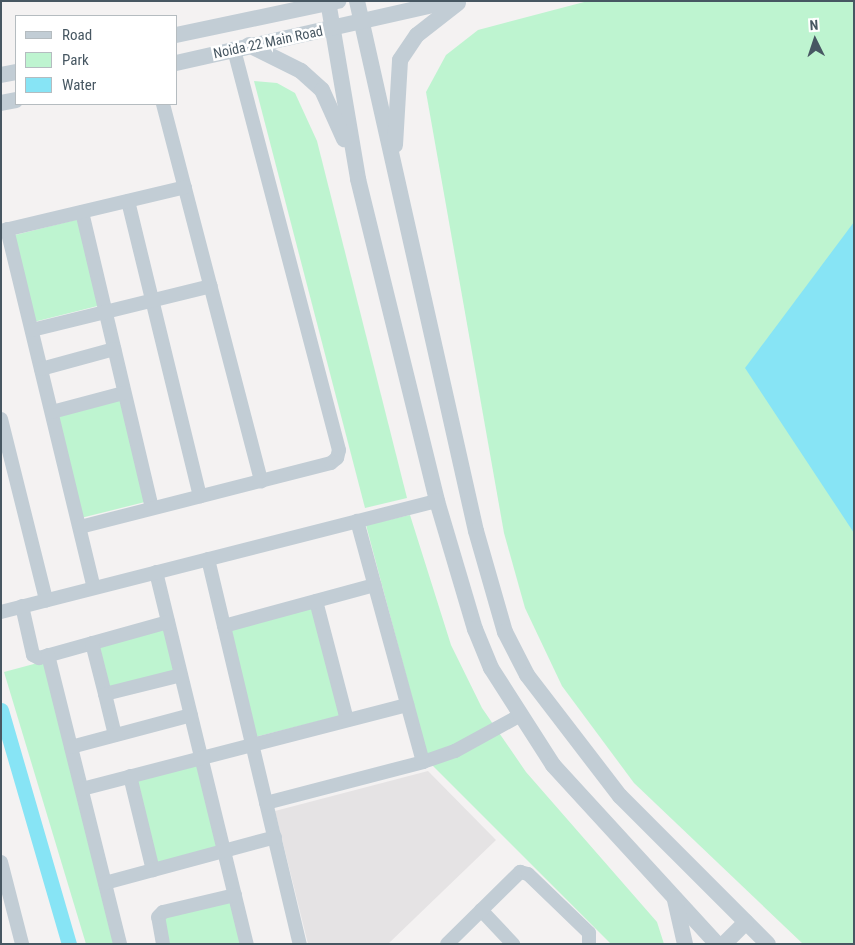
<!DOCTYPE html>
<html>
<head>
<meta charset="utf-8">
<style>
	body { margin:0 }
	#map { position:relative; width:855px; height:945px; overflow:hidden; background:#f4f2f2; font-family:"Roboto Condensed",sans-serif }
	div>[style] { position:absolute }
	.education>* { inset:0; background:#e5e3e4 }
	.green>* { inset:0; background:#bef4d0; transform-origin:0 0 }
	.water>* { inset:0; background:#87e4f5 }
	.canal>* { height:15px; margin:-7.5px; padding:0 7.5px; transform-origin:7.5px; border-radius:7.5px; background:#87e4f5 }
	.minor>* { height:14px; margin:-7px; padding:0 7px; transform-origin:7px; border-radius:7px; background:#c2cdd5 }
	.tertiary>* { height:16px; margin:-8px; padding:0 8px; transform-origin:8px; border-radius:8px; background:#c2cdd5 }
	span { translate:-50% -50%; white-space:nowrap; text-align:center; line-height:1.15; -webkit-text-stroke:5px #fff; paint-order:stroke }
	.street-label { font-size:14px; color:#475762 }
	.frame { position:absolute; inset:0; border:2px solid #475762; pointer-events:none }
	.legend { position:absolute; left:15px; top:15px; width:162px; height:90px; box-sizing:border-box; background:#fff; border:1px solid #b5bcc0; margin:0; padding:6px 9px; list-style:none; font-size:15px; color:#475762 }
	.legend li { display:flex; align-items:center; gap:10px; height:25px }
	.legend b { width:25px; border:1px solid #b5bcc0 }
	.north { position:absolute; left:790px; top:15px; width:50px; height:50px; -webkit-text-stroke:4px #fff; paint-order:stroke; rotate:356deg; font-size:14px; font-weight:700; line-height:20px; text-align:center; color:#475762 }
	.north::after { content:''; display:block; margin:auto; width:18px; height:22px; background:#475762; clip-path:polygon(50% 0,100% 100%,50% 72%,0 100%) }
</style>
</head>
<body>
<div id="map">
	<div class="education">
		<div style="clip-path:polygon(428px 771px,496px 840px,388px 944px,308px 944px,275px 811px)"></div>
	</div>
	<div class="green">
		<div style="clip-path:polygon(588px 1px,854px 1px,854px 944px,803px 944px,634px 783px,562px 686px,525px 608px,504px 533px,426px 92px,446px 55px,478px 30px)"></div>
		<div style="clip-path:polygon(254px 81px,277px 83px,295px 93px,317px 141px,407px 498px,365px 508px)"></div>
		<div style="left:79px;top:219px;width:89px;height:68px;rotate:76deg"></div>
		<div style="left:120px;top:398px;width:107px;height:66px;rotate:76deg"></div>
		<div style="clip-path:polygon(410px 515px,451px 645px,482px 708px,526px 772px,657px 922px,664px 944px,611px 944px,429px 762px,366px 525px)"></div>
		<div style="left:313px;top:606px;width:113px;height:88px;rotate:76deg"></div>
		<div style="left:166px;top:626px;width:49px;height:73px;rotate:76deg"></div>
		<div style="clip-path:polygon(45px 661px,115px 944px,86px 944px,4px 672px)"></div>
		<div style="left:198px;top:761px;width:91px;height:67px;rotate:75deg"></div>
		<div style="clip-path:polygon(233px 900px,244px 944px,166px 944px,160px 918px)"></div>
	</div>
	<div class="water">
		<div style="clip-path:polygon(854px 222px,854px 533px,745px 368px)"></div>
	</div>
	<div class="canal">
		<div style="left:1px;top:710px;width:244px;rotate:73.8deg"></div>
	</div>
	<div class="minor">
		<div style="left:163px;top:104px;width:390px;rotate:75.4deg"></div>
		<div style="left:128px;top:201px;width:304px;rotate:76.3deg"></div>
		<div style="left:82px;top:212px;width:304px;rotate:76.7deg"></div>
		<div style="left:7px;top:229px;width:369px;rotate:76.4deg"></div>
		<div style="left:1px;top:231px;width:189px;rotate:-13.4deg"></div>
		<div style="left:32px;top:330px;width:184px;rotate:-13.8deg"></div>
		<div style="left:41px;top:369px;width:76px;rotate:-15.3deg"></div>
		<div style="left:52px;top:412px;width:74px;rotate:-14.8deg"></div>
		<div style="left:1px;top:419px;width:187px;rotate:76deg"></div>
		<div style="left:80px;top:527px;width:259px;rotate:-14.3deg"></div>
		<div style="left:331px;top:463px;width:8px;rotate:-40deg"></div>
		<div style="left:337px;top:458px;width:8px;rotate:-76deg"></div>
		<div style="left:339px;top:450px;width:415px;rotate:-104.7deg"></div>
		<div style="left:208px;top:559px;width:396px;rotate:76.6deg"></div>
		<div style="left:156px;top:572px;width:383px;rotate:76.3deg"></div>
		<div style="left:316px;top:601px;width:123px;rotate:75.4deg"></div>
		<div style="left:22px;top:606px;width:50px;rotate:77.3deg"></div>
		<div style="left:33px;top:655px;width:7px;rotate:27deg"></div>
		<div style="left:39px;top:658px;width:134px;rotate:-15.6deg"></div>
		<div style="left:1px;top:612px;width:450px;rotate:-14.3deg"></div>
		<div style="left:224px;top:626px;width:156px;rotate:-15.2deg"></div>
		<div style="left:92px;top:643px;width:53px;rotate:75.7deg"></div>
		<div style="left:105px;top:694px;width:78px;rotate:-14deg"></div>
		<div style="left:48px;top:655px;width:298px;rotate:76deg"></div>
		<div style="left:105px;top:694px;width:42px;rotate:76.3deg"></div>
		<div style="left:71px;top:747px;width:124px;rotate:-14.9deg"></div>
		<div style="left:423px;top:762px;width:34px;rotate:-19deg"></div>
		<div style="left:455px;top:751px;width:73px;rotate:-28.7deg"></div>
		<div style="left:130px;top:776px;width:97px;rotate:76.3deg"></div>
		<div style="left:82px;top:789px;width:336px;rotate:-14.5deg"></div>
		<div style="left:266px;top:803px;width:162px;rotate:-14.6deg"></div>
		<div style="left:423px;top:762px;width:250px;rotate:-105.3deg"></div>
		<div style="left:1px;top:862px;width:85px;rotate:75.6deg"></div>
		<div style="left:105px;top:883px;width:176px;rotate:-15.1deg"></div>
		<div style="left:481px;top:910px;width:47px;rotate:46.7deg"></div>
		<div style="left:163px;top:944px;width:27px;rotate:-100deg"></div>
		<div style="left:158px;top:917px;width:7px;rotate:-45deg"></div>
		<div style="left:163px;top:912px;width:74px;rotate:-13.3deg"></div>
		<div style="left:447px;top:944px;width:103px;rotate:-44.6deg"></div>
		<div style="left:520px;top:872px;width:8px;rotate:14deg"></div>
		<div style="left:528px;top:874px;width:85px;rotate:44deg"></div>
		<div style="left:589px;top:933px;width:11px;rotate:90deg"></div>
	</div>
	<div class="tertiary">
		<div style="left:328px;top:1px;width:181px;rotate:80.4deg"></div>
		<div style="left:358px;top:179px;width:332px;rotate:76.2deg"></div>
		<div style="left:437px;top:501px;width:134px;rotate:73.5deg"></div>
		<div style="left:475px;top:629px;width:42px;rotate:67.7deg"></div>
		<div style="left:491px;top:668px;width:115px;rotate:57.4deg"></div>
		<div style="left:553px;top:765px;width:243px;rotate:47.5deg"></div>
		<div style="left:357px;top:1px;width:543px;rotate:77.35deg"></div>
		<div style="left:476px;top:531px;width:105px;rotate:74deg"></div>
		<div style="left:505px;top:632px;width:48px;rotate:62.9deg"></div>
		<div style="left:527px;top:675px;width:153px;rotate:52.5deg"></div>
		<div style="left:620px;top:796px;width:209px;rotate:45deg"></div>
		<div style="left:176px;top:35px;width:166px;rotate:-11.9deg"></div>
		<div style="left:249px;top:45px;width:58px;rotate:26.6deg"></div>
		<div style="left:301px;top:71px;width:28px;rotate:42deg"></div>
		<div style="left:322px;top:90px;width:54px;rotate:65.8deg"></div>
		<div style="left:176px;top:63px;width:283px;rotate:-12.7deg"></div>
		<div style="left:1px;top:75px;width:15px;rotate:-11deg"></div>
		<div style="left:1px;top:103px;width:15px;rotate:-11deg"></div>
		<div style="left:395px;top:145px;width:85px;rotate:-86.6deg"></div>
		<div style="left:400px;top:60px;width:30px;rotate:-56deg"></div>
		<div style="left:417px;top:35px;width:52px;rotate:-38deg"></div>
		<div style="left:675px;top:900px;width:45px;rotate:77.2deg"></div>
		<div style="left:724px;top:944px;width:31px;rotate:-45deg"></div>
	</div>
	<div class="street-label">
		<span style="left:268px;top:42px;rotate:-12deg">Noida 22 Main Road</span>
	</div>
	<div class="frame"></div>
	<ul class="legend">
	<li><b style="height:6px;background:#c2cdd5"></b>Road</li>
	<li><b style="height:14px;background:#bef4d0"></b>Park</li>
	<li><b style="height:14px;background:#87e4f5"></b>Water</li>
	</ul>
	<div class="north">N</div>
</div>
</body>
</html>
